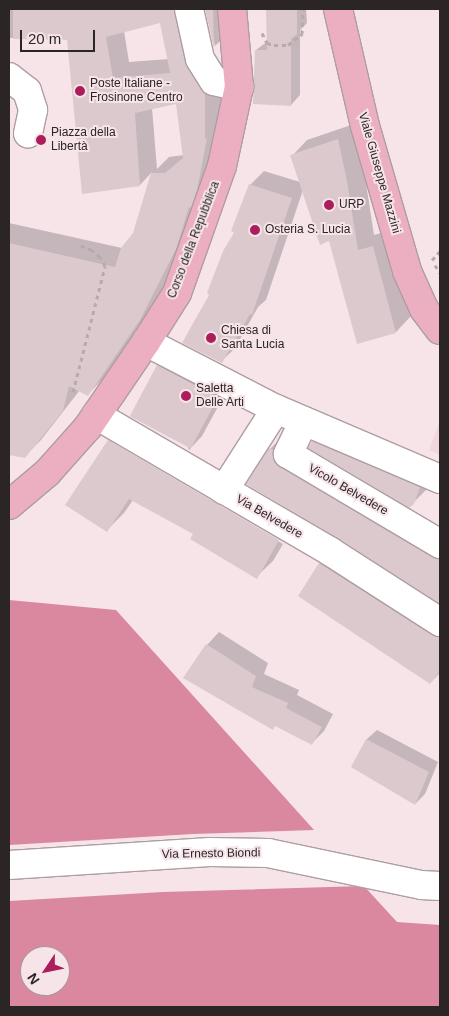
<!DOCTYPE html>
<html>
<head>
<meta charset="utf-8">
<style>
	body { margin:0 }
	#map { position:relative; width:449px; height:1016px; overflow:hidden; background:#f6e4e9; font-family:Arial,sans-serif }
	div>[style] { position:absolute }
	.built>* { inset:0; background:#f1d6dd }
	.forest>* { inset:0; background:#da88a0 }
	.shadow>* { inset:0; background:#0003 }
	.building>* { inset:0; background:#dbc9ce; transform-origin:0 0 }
	.path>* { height:3px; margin-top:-1.5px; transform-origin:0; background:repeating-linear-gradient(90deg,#b8a9ad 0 4px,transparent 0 8px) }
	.roads { filter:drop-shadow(1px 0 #ae9da1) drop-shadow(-1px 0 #ae9da1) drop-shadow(0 1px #ae9da1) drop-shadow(0 -1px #ae9da1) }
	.minor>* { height:28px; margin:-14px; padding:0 14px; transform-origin:14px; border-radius:14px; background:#fff }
	.major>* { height:28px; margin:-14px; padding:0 14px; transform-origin:14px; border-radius:14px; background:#ecafc2 }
	.dots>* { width:14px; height:14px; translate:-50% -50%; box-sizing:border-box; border:2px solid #f6e4e9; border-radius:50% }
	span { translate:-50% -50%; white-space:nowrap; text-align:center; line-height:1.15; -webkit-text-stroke:4px #f6e4e9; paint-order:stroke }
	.poi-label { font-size:12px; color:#2b2526 }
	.left { translate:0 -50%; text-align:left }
	.street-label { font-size:12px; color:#2b2526 }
	.frame { position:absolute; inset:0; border:10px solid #2b2526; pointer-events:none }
	.north { position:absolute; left:20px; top:946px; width:50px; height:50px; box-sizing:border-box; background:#f6e4e9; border:1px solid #a5989b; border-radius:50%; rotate:236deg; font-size:14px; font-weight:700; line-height:20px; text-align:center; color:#2b2526 }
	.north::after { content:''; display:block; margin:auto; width:18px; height:22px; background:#ab1e5b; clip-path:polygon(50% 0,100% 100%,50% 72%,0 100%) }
	.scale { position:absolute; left:20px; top:30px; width:75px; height:22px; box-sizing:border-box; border:2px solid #2b2526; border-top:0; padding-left:6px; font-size:15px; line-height:18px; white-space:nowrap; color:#2b2526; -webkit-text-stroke:4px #f6e4e9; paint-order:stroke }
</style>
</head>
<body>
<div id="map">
	<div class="built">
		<div style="clip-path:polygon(440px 421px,440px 455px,429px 450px)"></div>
	</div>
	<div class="forest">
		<div style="clip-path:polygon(9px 600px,116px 610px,314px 830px,193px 834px,9px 845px)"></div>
		<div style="clip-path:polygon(evenodd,364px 886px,397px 922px,440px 925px,440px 1007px,9px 1007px,9px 901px,163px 892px,364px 886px,30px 956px,60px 956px,60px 986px,30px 986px,30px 956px)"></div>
	</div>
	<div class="shadow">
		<div style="clip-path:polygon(evenodd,9px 9px,193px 9px,221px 76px,221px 125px,192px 232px,156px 302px,105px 377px,88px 394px,80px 390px,41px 440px,24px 457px,9px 453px,9px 223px,122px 248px,135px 234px,152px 172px,140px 185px,69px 38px,9px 38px,9px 9px,161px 21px,169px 59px,129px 62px,124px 31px,161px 21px,9px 9px,177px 103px,184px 155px,169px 157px,157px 169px,152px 108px,177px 103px)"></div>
		<div style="clip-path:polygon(206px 9px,229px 9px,230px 31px,215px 46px)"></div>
		<div style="clip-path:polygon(267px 9px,306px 9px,307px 23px,300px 30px,300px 95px,291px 105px,256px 50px,268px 41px)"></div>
		<div style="clip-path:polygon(354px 124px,363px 164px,374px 235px,388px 231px,411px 316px,396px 332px,330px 239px,303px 190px,266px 300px,258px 307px,235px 348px,221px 362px,211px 294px,236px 232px,250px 185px,264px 171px,300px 182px,292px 156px,307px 140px)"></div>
		<div style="clip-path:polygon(171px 353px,231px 383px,202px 436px,189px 450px,158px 366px)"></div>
		<div style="clip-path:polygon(126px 424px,295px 523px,284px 542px,111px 440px,111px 443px,283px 544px,273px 561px,256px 577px,195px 533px,133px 500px,124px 513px,107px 530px,109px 441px)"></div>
		<div style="clip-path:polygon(326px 429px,432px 474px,427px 489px,413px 503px,313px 442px)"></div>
		<div style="clip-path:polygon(283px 436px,440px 542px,440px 602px,340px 538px,248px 484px,270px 449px)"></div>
		<div style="clip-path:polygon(333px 552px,440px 620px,440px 673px,430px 683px,320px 564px)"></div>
		<div style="clip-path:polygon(219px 632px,268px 663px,264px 674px,299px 690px,297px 695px,333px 714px,324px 731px,312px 743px,276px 725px,273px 728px,207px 645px)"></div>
		<div style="clip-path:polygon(377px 730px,438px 762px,425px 794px,415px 804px,352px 766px,367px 739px)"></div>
	</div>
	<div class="building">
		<div style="clip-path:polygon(evenodd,13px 9px,174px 9px,185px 63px,205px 93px,205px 139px,207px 138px,197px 191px,191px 208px,189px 207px,176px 249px,140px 320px,88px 396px,69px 386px,63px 411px,25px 458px,9px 455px,9px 243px,115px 267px,121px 248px,133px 233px,151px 173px,165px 173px,183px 158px,176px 104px,135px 113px,140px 186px,82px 194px,67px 40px,13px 39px,13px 9px,160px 23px,170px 73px,113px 78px,106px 37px,160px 23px)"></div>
		<div style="clip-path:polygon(205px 9px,213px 9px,214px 48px,214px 49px)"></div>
		<div style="clip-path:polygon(266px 9px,297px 9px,297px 34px,291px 39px,291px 106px,253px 104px,255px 50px,267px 50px)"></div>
		<div style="clip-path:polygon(338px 139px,347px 181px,358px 250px,373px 246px,396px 333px,357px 344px,329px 241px,320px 245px,290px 155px)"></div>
		<div style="clip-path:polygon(249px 184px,292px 198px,252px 315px,250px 314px,222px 363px,182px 343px,209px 295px,207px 293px,223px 251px,234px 233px,231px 231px)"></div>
		<div style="left:157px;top:365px;width:69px;height:58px;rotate:28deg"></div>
		<div style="clip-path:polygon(108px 440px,279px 540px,257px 579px,190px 539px,193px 534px,129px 499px,107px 532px,65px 505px)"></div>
		<div style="clip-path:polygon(312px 441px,420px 487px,414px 504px,409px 508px,308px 448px)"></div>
		<div style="clip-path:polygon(269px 448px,273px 450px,274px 462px,280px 467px,432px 557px,440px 560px,440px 604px,339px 539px,246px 484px)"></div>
		<div style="clip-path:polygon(319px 563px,432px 635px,440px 637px,440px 671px,430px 684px,298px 596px)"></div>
		<div style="clip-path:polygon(206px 644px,256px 676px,252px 687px,288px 703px,286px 708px,322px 727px,312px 745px,275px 726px,273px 730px,183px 678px)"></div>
		<div style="clip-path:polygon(366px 739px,429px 772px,415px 805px,351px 767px)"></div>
	</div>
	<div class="path">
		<div style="left:262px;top:33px;width:11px;rotate:63deg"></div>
		<div style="left:267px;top:43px;width:7px;rotate:16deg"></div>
		<div style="left:274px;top:45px;width:14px"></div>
		<div style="left:288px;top:45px;width:18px;rotate:-38deg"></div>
		<div style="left:302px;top:34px;width:25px;rotate:-88deg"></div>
		<div style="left:432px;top:260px;width:12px;rotate:-48deg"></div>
		<div style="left:435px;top:265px;width:9px;rotate:58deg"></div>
		<div style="left:73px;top:392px;width:130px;rotate:-75.7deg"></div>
		<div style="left:105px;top:266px;width:10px;rotate:-119deg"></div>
		<div style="left:100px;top:257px;width:11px;rotate:-139deg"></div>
		<div style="left:92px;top:250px;width:14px;rotate:-159deg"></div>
	</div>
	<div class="roads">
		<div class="minor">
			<div style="left:189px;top:9px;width:51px;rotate:77.6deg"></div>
			<div style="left:200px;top:59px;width:26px;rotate:58deg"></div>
			<div style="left:214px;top:81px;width:26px;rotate:13deg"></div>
			<div style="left:9px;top:77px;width:23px;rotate:38deg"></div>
			<div style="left:27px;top:91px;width:20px;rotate:72deg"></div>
			<div style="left:33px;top:110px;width:24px;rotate:102deg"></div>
			<div style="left:146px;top:342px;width:146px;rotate:27.3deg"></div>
			<div style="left:276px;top:409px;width:178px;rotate:23.1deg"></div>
			<div style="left:96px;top:415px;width:272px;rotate:30.2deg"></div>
			<div style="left:331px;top:552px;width:130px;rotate:32.7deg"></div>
			<div style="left:304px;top:421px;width:37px;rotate:116deg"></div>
			<div style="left:288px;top:454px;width:177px;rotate:30.6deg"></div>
			<div style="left:224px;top:490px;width:96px;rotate:-57.3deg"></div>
			<div style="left:9px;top:865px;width:201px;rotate:-3.7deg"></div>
			<div style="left:210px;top:852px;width:58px;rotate:1deg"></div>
			<div style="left:268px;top:853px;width:156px;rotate:11.8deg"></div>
			<div style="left:421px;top:885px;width:19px;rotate:3deg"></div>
		</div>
		<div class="major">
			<div style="left:338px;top:9px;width:120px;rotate:77deg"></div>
			<div style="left:365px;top:126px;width:151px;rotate:73.8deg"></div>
			<div style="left:407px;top:271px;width:42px;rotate:65.9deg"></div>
			<div style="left:424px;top:309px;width:26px;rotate:53deg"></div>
			<div style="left:9px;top:505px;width:50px;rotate:-40.1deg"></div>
			<div style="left:47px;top:473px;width:62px;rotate:-48.3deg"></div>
			<div style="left:88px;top:427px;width:103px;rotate:-55.7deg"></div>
			<div style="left:146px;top:342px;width:58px;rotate:-57.7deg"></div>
			<div style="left:177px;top:293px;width:135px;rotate:-70.5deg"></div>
			<div style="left:222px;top:166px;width:81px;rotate:-77.9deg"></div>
			<div style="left:239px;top:87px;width:78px;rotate:-95.1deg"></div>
		</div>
	</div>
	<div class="dots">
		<div style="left:80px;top:91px;background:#ab1e5b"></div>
		<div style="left:41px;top:140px;background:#ab1e5b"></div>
		<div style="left:329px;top:205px;background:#ab1e5b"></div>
		<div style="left:255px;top:230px;background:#ab1e5b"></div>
		<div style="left:211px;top:338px;background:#ab1e5b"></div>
		<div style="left:186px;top:396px;background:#ab1e5b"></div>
	</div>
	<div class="poi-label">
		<span class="left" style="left:90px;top:91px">Poste Italiane -<br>Frosinone Centro</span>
		<span class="left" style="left:51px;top:140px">Piazza della<br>Libertà</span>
		<span class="left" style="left:339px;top:205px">URP</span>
		<span class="left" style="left:265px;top:230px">Osteria S. Lucia</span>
		<span class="left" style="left:221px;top:338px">Chiesa di<br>Santa Lucia</span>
		<span class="left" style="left:196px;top:396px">Saletta<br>Delle Arti</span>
	</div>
	<div class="street-label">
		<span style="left:379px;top:173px;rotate:74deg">Viale Giuseppe Mazzini</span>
		<span style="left:194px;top:240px;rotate:-69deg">Corso della Repubblica</span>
		<span style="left:348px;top:490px;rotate:30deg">Vicolo Belvedere</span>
		<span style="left:269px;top:517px;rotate:30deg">Via Belvedere</span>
		<span style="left:211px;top:854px;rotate:-1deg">Via Ernesto Biondi</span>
	</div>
	<div class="frame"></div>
	<div class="north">N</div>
	<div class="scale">20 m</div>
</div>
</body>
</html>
